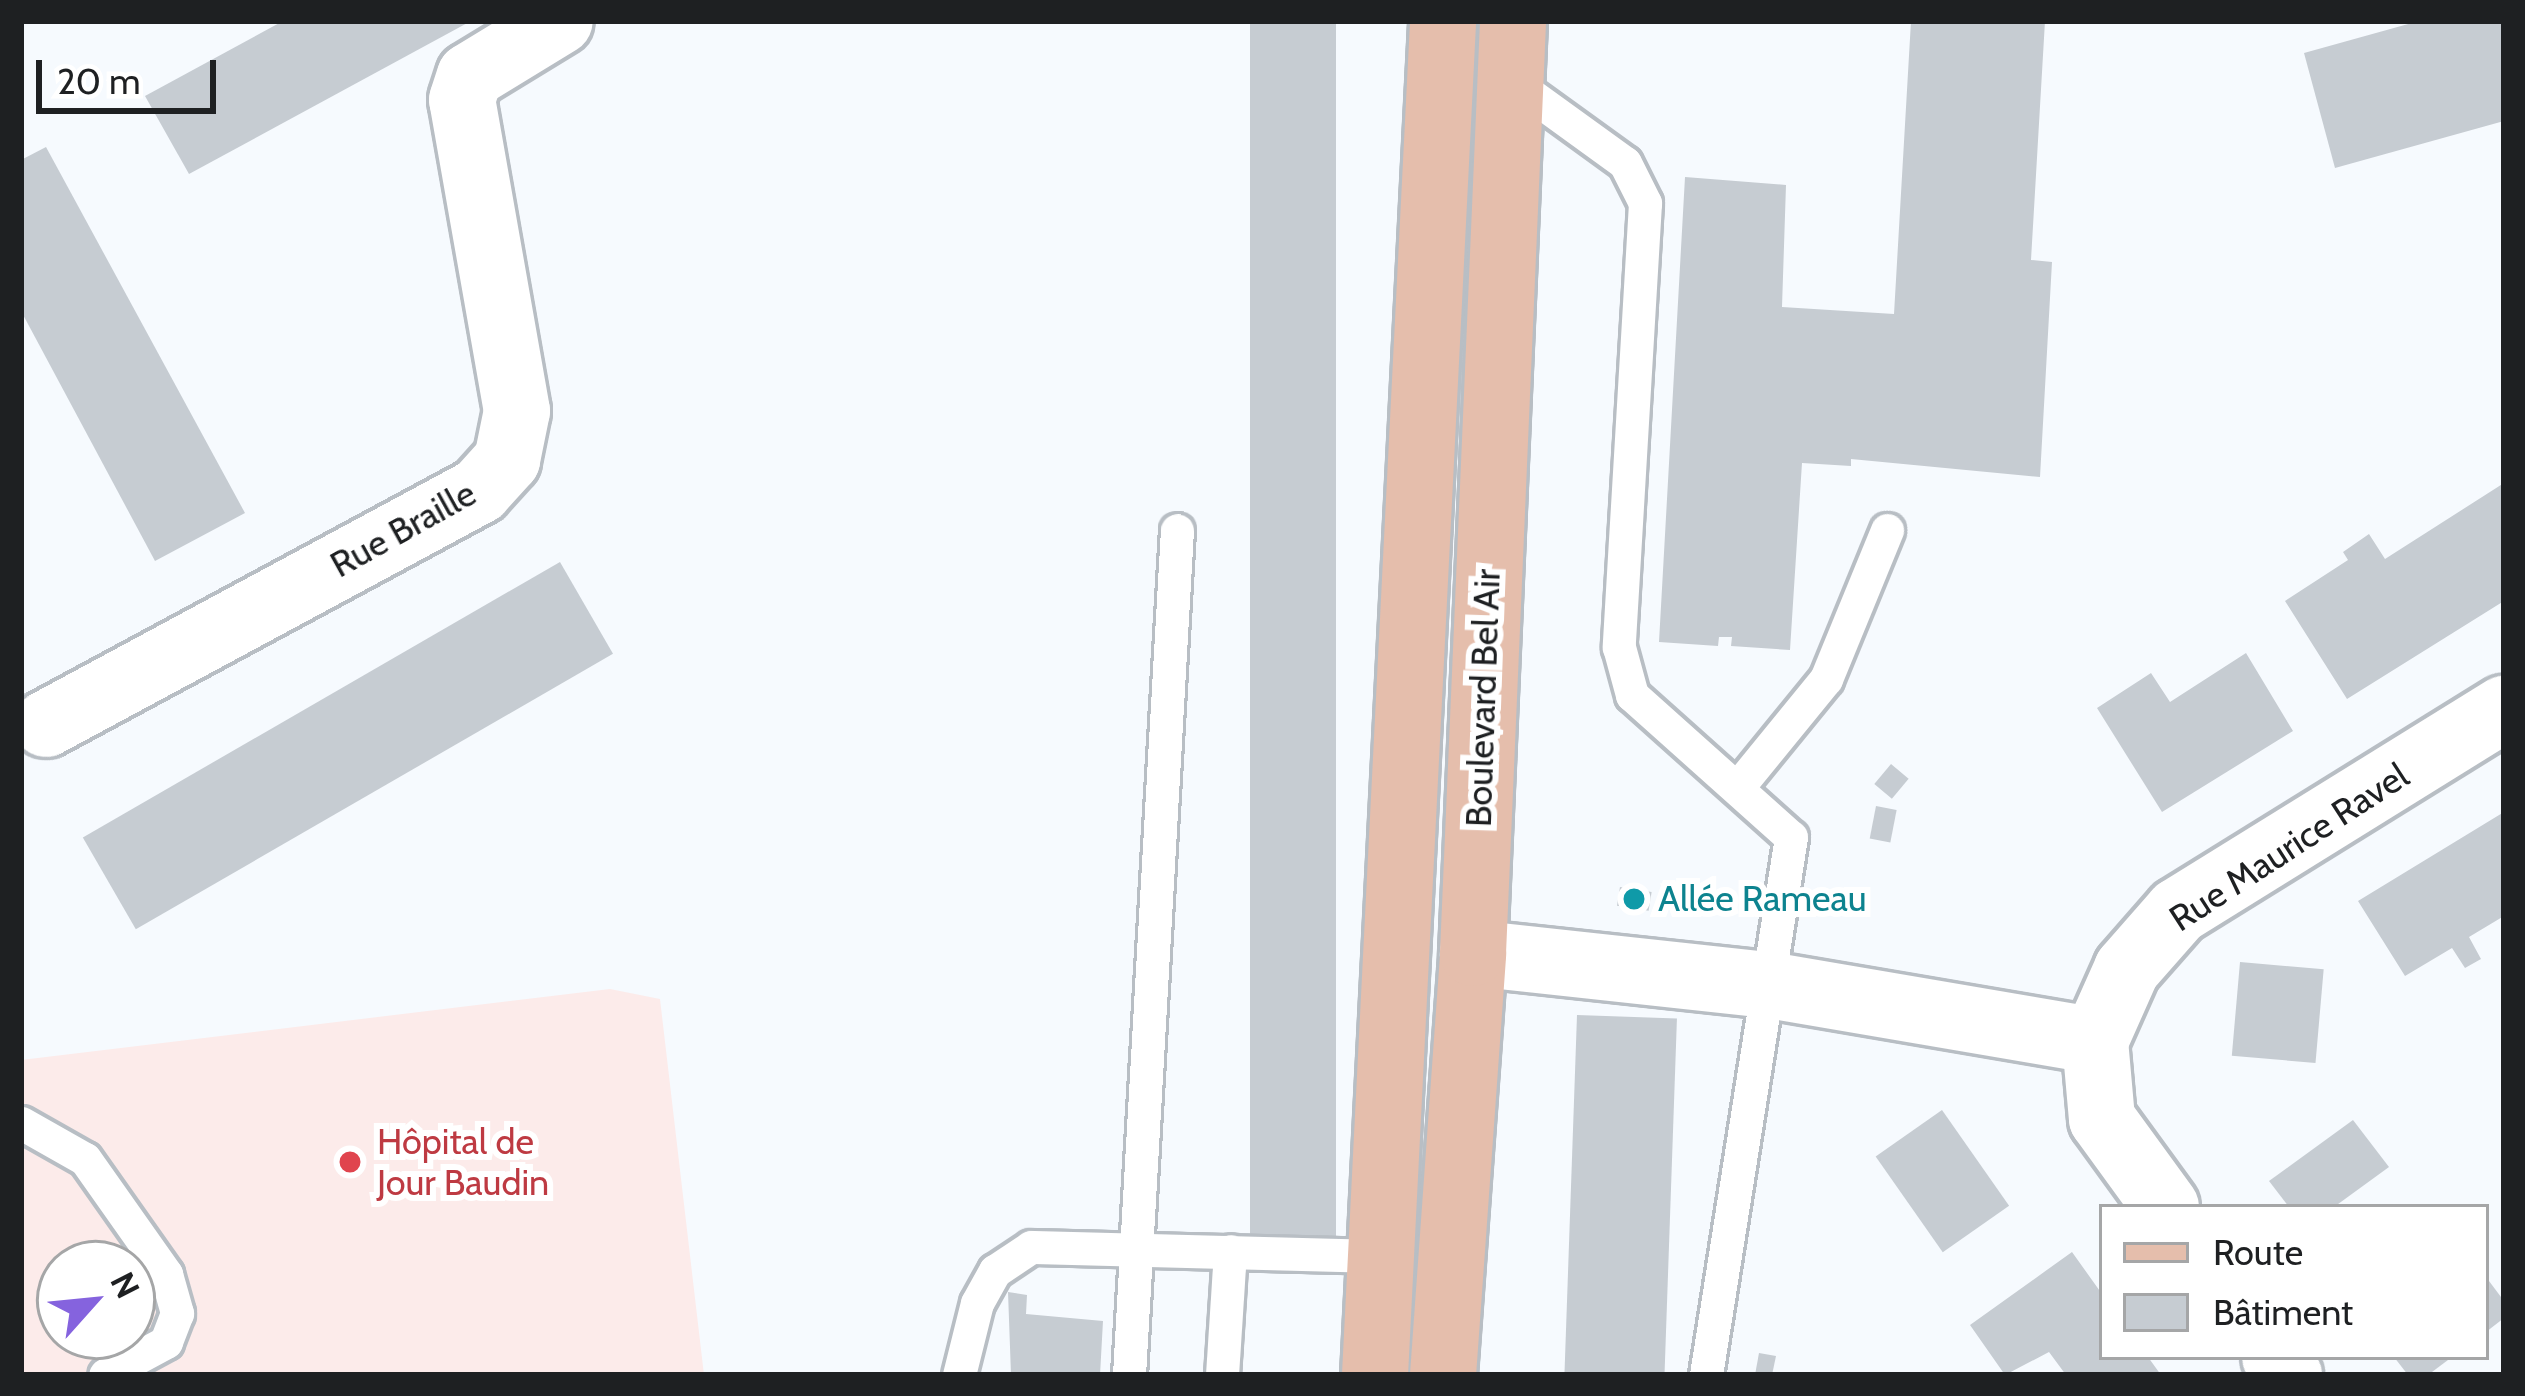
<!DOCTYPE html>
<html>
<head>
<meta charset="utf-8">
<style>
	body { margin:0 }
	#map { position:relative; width:2525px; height:1396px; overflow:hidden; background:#f6fafe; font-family:Cabin,sans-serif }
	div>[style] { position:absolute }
	.medical>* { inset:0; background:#fcebea }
	.building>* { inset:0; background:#c6ccd2; transform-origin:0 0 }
	.roads { filter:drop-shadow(3px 0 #b8bec4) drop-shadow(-3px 0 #b8bec4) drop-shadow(0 3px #b8bec4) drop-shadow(0 -3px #b8bec4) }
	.service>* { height:33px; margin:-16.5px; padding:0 16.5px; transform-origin:16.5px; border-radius:16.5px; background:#fff }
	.minor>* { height:66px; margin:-33px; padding:0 33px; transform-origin:33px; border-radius:33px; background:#fff }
	.primary>* { height:66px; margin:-33px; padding:0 33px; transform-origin:33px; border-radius:33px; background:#e5beac }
	.dots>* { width:33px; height:33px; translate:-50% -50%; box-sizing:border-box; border:6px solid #fff; border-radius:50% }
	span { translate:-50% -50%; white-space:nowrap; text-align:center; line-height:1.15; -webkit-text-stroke:12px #fff; paint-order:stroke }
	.street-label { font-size:36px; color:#1e2022 }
	.culture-label { font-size:36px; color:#0d838f }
	.left { translate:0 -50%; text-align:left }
	.health-label { font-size:36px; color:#be3a42 }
	.frame { position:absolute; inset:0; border:24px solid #1e2022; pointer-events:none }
	.legend { position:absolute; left:2099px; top:1204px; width:390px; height:156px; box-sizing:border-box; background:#fff; border:3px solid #a5a6a7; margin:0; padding:15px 21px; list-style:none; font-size:36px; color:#1e2022 }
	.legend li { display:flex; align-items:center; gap:24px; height:60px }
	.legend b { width:60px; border:3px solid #a5a6a7 }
	.north { position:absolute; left:36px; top:1240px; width:120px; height:120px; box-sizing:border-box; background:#fff; border:3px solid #a5a6a7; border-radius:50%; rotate:63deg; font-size:33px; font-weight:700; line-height:48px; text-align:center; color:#1e2022 }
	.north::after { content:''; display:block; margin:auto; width:42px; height:54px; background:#8563de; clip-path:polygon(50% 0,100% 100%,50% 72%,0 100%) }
	.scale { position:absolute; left:36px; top:60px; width:180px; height:54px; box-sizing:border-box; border:6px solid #1e2022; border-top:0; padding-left:15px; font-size:36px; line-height:42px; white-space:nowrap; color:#1e2022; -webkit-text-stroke:9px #fff; paint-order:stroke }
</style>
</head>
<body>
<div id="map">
	<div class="medical">
		<div style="clip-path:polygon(evenodd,610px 989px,660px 999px,704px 1375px,21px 1375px,21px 1060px,610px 989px,60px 1264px,132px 1264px,132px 1336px,60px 1336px,60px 1264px)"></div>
	</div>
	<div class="building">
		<div style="clip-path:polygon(283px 21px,471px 21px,189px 174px,145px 96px)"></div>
		<div style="left:1250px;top:21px;width:86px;height:1216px"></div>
		<div style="clip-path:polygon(1911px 21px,2045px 21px,2031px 260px,2052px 262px,2040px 477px,1851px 459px,1851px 466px,1802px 463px,1790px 650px,1731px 646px,1732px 637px,1719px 637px,1718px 646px,1659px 642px,1685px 177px,1786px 185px,1782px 307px,1894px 314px)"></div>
		<div style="clip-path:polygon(2419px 21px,2504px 21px,2504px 121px,2335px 168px,2304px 53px)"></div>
		<div style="clip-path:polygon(46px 147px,245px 513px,155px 561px,21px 311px,21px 160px)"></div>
		<div style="clip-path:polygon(2504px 483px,2504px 601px,2347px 699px,2285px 601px,2348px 560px,2343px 552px,2369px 534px,2385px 559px)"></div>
		<div style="left:560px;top:562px;width:106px;height:551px;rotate:60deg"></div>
		<div style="clip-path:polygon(2246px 653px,2293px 731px,2162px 812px,2097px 708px,2151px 673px,2170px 702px)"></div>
		<div style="left:1891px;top:764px;width:23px;height:26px;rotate:40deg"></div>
		<div style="left:1876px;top:806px;width:21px;height:33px;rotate:11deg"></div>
		<div style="clip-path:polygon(2504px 812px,2504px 916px,2469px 937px,2481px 959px,2465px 968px,2452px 948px,2405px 976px,2358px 901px)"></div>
		<div style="left:1620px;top:887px;width:32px;height:19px;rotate:9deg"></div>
		<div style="left:2240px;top:962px;width:84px;height:94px;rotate:5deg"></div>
		<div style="left:1577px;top:1015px;width:100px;height:361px;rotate:2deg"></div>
		<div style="left:1942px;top:1110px;width:117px;height:81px;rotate:55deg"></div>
		<div style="clip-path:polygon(2353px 1120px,2389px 1167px,2334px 1207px,2289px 1207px,2269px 1181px)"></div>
		<div style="clip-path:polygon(2072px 1252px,2102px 1294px,2102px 1357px,2148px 1357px,2161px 1375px,2066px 1375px,2049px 1352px,2005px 1375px,1970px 1325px)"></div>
		<div style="clip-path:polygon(2486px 1277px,2504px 1301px,2504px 1318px,2486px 1332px)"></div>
		<div style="clip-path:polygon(1008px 1292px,1027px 1295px,1026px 1314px,1103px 1321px,1100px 1375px,1011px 1375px)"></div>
		<div style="clip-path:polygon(1759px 1353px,1776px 1356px,1772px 1375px,1755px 1375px)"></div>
		<div style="clip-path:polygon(2394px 1357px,2452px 1357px,2428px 1375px,2408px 1375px)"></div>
	</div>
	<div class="roads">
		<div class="service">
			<div style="left:1509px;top:79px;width:143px;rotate:35.9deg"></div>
			<div style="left:1625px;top:163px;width:45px;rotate:63.4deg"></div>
			<div style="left:1645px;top:203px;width:445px;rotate:93.4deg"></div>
			<div style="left:1619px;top:647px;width:50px;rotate:74.8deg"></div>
			<div style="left:1632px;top:695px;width:213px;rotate:41.8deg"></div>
			<div style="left:1791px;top:837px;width:545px;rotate:98.98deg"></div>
			<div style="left:1737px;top:788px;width:141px;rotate:-50.8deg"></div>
			<div style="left:1826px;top:679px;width:161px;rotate:-67.7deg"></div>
			<div style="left:21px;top:1123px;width:73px;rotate:29.4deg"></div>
			<div style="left:85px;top:1159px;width:141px;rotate:54.8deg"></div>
			<div style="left:166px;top:1274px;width:41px;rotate:74.2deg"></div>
			<div style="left:177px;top:1313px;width:31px;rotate:111deg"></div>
			<div style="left:166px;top:1342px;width:69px;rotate:151.6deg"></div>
			<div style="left:959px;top:1375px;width:74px;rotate:-76deg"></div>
			<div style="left:977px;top:1303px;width:37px;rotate:-61deg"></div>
			<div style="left:995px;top:1271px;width:43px;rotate:-33.7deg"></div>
			<div style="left:1031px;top:1247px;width:350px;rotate:1.5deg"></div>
			<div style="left:1129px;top:1375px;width:846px;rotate:-86.75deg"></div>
			<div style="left:1222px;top:1375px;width:124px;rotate:-86.3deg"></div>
		</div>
		<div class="minor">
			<div style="left:46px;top:724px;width:492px;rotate:-28.3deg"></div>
			<div style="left:479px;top:491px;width:42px;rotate:-47.9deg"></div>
			<div style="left:507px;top:460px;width:50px;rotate:-78.5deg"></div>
			<div style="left:517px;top:411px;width:316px;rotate:-100deg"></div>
			<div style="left:462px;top:100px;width:25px;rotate:-72deg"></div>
			<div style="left:470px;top:76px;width:105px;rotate:-31.4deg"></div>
			<div style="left:1473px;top:953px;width:298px;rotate:6.2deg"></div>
			<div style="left:1769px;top:985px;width:331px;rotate:9.7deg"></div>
			<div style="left:2166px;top:1207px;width:109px;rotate:-126deg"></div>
			<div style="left:2102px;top:1119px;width:78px;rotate:-95.1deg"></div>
			<div style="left:2095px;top:1041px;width:79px;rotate:-66deg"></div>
			<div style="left:2127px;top:969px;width:77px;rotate:-48.7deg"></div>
			<div style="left:2178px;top:911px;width:384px;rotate:-31.8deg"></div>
			<div style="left:2275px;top:1357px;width:23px;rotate:52deg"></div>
		</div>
		<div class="primary">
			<div style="left:1375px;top:1375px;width:1356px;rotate:-87.12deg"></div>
			<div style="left:1443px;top:1375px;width:423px;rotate:-85.9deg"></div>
			<div style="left:1473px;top:953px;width:933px;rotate:-87.54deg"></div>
		</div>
	</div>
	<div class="dots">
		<div style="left:1634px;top:899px;background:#0f9aa8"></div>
		<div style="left:350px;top:1162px;background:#e0444e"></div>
	</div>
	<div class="street-label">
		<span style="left:403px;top:529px;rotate:-29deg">Rue Braille</span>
		<span style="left:1483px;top:698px;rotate:-88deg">Boulevard Bel Air</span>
		<span style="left:2289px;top:847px;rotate:-33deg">Rue Maurice Ravel</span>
	</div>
	<div class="culture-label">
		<span class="left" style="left:1658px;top:899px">Allée Rameau</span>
	</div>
	<div class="health-label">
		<span class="left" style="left:377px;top:1162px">Hôpital de<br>Jour Baudin</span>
	</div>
	<div class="frame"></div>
	<ul class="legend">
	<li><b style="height:15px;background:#e5beac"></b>Route</li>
	<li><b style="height:33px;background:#c6ccd2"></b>Bâtiment</li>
	</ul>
	<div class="north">N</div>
	<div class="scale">20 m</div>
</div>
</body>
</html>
